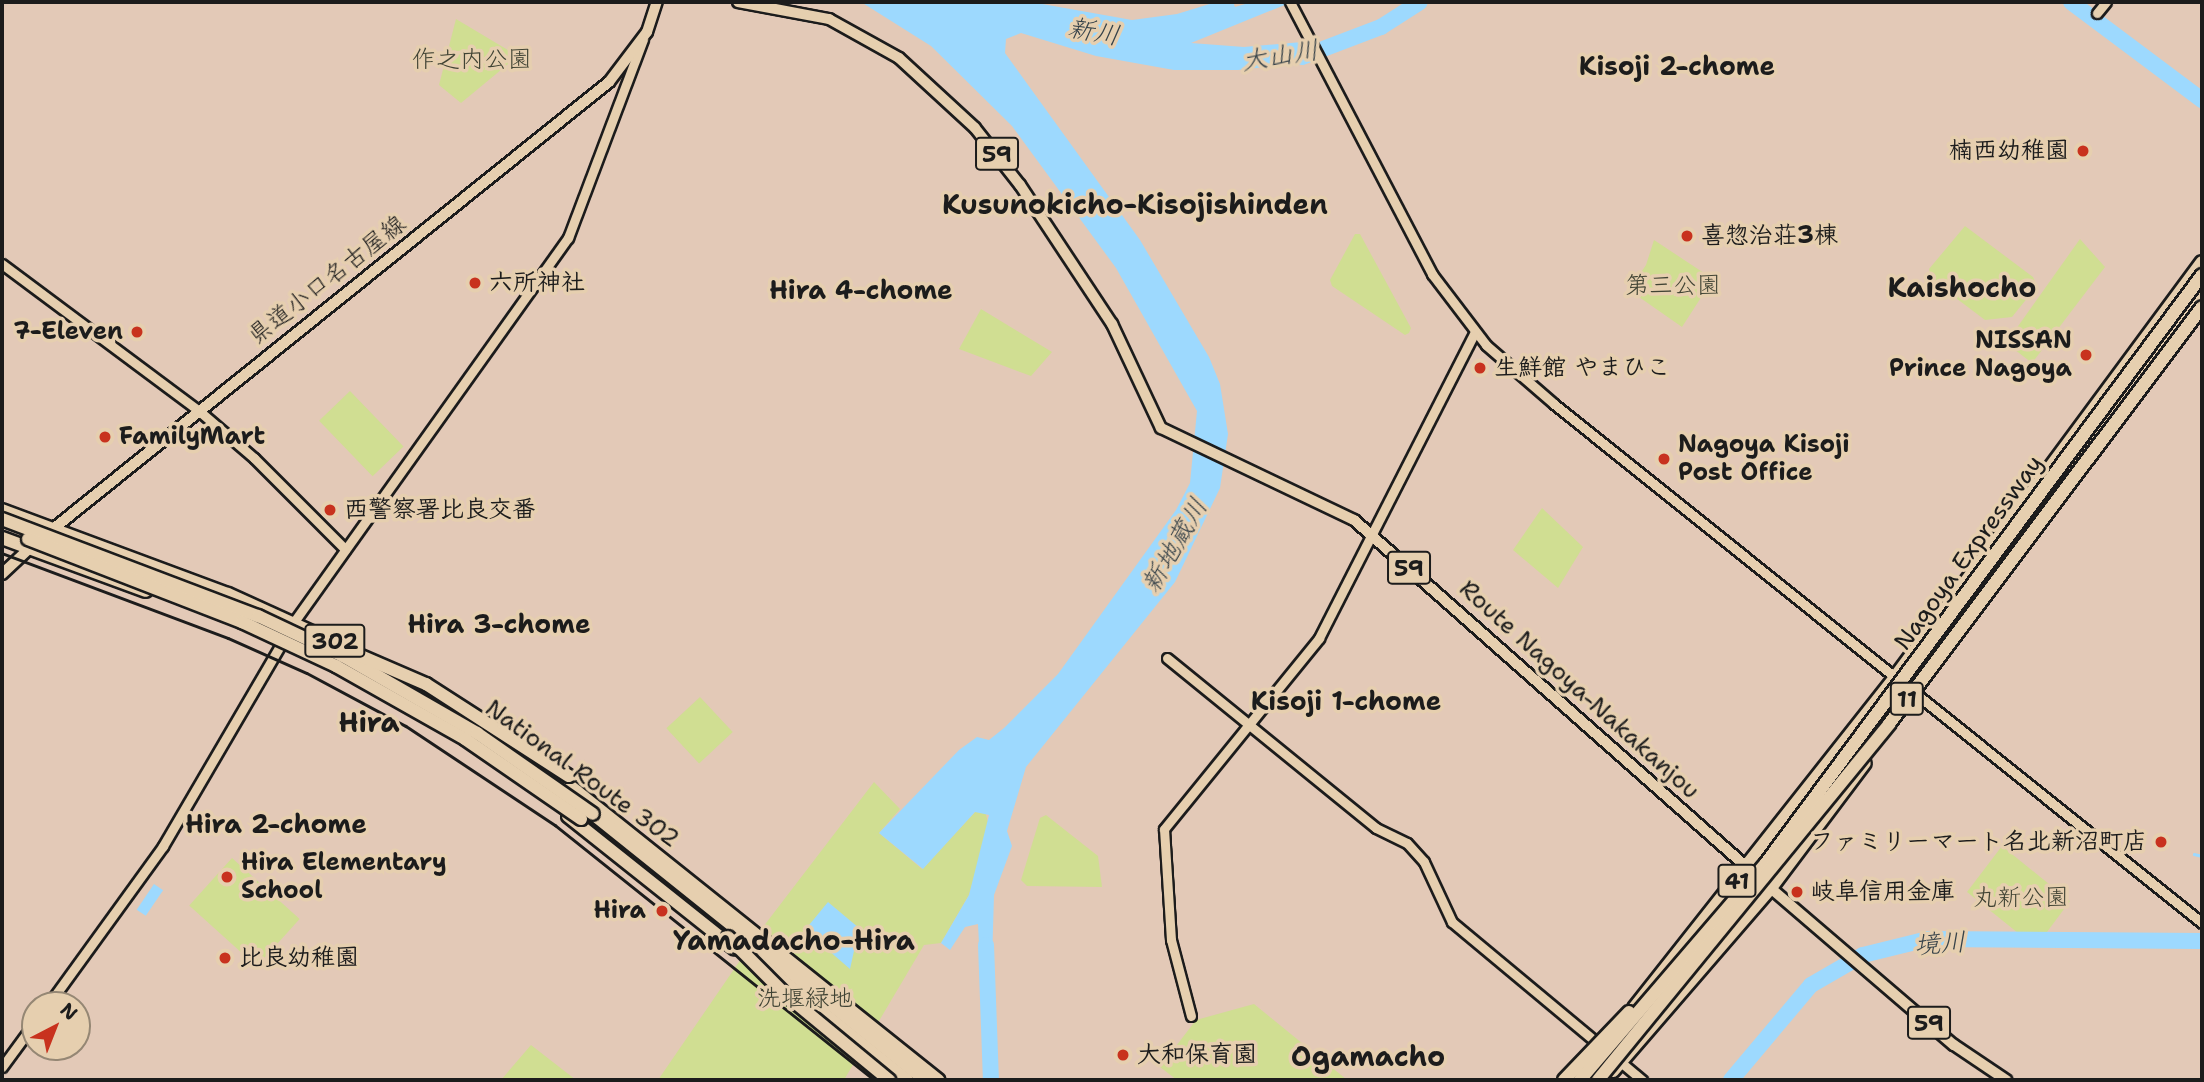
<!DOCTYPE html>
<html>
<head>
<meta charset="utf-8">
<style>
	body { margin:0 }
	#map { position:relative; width:2204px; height:1082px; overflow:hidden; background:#e3c9b7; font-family:"Shantell Sans","Klee One",sans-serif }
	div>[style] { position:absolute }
	.green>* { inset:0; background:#d0de92; transform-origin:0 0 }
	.water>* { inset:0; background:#9dd9fe; transform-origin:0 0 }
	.stream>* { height:2.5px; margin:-1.25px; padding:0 1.25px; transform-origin:1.25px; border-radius:1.25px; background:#9dd9fe }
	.river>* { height:16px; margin:-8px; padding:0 8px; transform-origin:8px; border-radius:8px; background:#9dd9fe }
	.roads { filter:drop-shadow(2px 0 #1c1c1c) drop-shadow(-2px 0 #1c1c1c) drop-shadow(0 2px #1c1c1c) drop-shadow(0 -2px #1c1c1c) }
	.minor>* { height:9px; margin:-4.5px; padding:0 4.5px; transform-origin:4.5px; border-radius:4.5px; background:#e6cfaf }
	.major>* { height:10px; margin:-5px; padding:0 5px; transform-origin:5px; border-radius:5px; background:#e6cfaf }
	.highway>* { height:12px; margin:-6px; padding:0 6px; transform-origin:6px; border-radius:6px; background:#e6cfaf }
	.rail>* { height:2.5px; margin:-1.25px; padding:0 1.25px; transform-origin:1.25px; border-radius:1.25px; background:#1c1c1c }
	.bridges { filter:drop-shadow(2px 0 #1c1c1c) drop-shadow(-2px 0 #1c1c1c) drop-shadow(0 2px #1c1c1c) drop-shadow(0 -2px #1c1c1c) }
	.highway-bridge>* { height:12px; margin:-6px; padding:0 6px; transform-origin:6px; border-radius:6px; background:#e6cfaf }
	.dots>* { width:19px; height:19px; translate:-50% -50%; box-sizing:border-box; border:4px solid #e6cfaf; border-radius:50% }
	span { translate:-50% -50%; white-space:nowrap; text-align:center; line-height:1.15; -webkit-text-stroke:7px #e6cfaf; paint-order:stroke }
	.shield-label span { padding:2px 5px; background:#e6cfaf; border:2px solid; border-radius:5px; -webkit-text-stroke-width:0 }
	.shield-label { font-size:23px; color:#1c1c1c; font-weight:700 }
	.park-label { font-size:24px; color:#404334 }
	.poi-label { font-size:24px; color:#1c1c1c; font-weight:700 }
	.right { translate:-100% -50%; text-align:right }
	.left { translate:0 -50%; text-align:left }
	.street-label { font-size:24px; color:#1c1c1c }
	.water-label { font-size:26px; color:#364249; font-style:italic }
	.neighbourhood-label { font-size:26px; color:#1c1c1c; font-weight:700 }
	.quarter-label { font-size:28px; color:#1c1c1c; font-weight:700 }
	.frame { position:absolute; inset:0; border:4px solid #1c1c1c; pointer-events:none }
	.north { position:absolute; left:21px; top:991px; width:70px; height:70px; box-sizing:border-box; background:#e6cfaf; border:2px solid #958774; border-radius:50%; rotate:42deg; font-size:19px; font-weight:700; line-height:28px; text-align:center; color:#1c1c1c }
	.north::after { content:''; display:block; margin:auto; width:24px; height:32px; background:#c8321e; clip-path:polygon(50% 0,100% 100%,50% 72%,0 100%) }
</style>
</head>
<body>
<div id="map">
	<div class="green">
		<div style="clip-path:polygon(456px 19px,518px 56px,461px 103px,439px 85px)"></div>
		<div style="clip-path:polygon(1965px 226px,2033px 277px,2037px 286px,2012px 317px,1985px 320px,1932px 280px,1929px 269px)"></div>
		<div style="clip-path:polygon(1355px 234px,1360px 234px,1411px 328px,1409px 333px,1405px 335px,1332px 286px,1330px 280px)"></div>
		<div style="clip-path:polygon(2080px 239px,2105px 267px,2032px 363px,2006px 343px)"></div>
		<div style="clip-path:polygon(1654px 240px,1713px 279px,1682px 327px,1629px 290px,1646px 265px)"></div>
		<div style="clip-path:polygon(981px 309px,1052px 352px,1031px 376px,959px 349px)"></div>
		<div style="left:350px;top:391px;width:77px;height:43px;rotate:46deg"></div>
		<div style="clip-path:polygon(1542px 508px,1583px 547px,1558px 588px,1513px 550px)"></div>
		<div style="left:700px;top:697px;width:48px;height:46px;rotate:47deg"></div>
		<div style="clip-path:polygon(874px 782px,900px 809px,879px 833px,922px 869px,975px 812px,985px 811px,989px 826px,969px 895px,941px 943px,924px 945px,844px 1080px,658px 1080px,763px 927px)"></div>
		<div style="clip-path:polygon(1046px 815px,1098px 856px,1102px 887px,1027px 886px,1021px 880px,1040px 818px)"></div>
		<div style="clip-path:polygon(2002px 846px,2070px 901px,2047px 932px,2018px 933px,1967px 892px)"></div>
		<div style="left:232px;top:858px;width:91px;height:64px;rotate:42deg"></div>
		<div style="clip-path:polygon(1254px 1004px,1346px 1079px,1346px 1080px,1177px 1080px,1160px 1067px,1196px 1020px)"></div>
		<div style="clip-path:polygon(531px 1045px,576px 1080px,501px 1080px)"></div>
	</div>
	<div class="water">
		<div style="clip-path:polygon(861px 2px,1031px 2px,1132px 20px,1177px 14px,1216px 2px,1233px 2px,1235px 7px,1252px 2px,1292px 2px,1191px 43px,1244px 47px,1314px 41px,1322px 61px,1238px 70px,1174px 70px,1096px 56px,1021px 33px,1006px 39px,1005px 53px,1140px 240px,1209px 357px,1220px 384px,1228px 434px,1220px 488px,1175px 582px,1026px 767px,1007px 831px,1012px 846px,994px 895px,992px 962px,980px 964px,978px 924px,965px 927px,950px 950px,941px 943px,969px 895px,989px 815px,975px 812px,923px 869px,879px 833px,959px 750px,977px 737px,989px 740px,1004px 728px,1058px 674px,1176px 510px,1190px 483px,1197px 411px,1116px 268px,1012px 126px,931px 46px)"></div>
		<div style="left:154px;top:884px;width:11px;height:31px;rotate:34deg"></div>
		<div style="clip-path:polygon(828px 902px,859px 928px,850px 969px,805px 930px)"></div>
	</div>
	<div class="stream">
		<div style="left:2194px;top:854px;width:8px;rotate:14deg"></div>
	</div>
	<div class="river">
		<div style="left:2071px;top:2px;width:164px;rotate:36.8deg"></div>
		<div style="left:1302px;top:57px;width:85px;rotate:-20.8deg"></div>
		<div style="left:1381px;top:27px;width:46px;rotate:-32.7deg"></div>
		<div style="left:986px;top:945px;width:135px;rotate:87.9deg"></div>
		<div style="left:1731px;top:1080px;width:124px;rotate:-49.9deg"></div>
		<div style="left:1811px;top:985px;width:60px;rotate:-30deg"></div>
		<div style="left:1863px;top:955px;width:67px;rotate:-13.8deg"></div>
		<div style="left:1928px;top:939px;width:274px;rotate:0.4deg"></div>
	</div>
	<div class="roads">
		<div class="minor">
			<div style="left:1290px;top:2px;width:307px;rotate:62.4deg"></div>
			<div style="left:1432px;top:274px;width:89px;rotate:52.7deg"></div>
			<div style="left:1486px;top:345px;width:90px;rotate:40.9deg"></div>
			<div style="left:1554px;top:404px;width:830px;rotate:38.69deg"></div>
			<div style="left:2097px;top:13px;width:14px;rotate:-51deg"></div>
			<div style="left:2px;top:264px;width:244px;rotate:36.7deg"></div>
			<div style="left:198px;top:410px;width:74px;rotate:40.6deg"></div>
			<div style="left:254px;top:458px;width:129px;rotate:45deg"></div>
			<div style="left:291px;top:626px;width:477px;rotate:-54.5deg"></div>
			<div style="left:568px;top:238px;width:212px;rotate:-69.3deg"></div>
			<div style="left:1167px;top:658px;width:269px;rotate:39.1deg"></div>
			<div style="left:1376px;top:828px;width:34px;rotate:26deg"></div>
			<div style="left:1407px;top:843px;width:25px;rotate:48deg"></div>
			<div style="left:1424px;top:862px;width:66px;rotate:65deg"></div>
			<div style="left:1452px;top:922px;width:194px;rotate:39.8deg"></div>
			<div style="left:48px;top:1005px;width:196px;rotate:-54.1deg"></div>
			<div style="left:163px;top:846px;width:240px;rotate:-59.7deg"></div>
			<div style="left:1191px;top:1016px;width:79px;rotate:-104.7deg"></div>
			<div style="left:1171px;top:940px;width:111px;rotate:-93.6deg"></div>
			<div style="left:1164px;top:829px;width:246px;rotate:-50.9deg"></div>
			<div style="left:1319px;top:638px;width:343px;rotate:-63deg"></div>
			<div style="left:1617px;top:1059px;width:33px;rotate:40deg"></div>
			<div style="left:2px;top:1067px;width:56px;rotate:-53.7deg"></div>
		</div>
		<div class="major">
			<div style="left:738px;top:2px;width:93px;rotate:10.6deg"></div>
			<div style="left:829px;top:19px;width:80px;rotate:29.1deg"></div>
			<div style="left:899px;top:58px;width:103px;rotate:42.6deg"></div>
			<div style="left:975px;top:128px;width:73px;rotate:51.7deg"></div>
			<div style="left:1020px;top:185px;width:167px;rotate:56.5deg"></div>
			<div style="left:1112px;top:324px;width:115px;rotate:64.8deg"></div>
			<div style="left:1161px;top:428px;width:214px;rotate:25.5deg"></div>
			<div style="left:1354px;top:520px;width:529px;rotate:41.47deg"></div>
			<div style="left:48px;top:533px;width:720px;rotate:-38.8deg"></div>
			<div style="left:609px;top:82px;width:63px;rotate:-52.8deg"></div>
			<div style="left:647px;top:32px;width:32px;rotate:-72deg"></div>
			<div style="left:2px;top:574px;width:42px;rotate:-43.1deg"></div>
			<div style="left:1767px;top:885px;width:246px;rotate:40.6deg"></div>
			<div style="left:1954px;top:1045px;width:63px;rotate:33.9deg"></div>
		</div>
		<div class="highway">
			<div style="left:2162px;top:358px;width:10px;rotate:-90deg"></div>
			<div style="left:2162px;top:348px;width:66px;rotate:-53deg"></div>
			<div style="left:2px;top:510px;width:241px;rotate:20.4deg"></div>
			<div style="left:228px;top:594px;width:133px;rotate:24.4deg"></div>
			<div style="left:2px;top:538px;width:153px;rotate:20.2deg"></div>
			<div style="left:1993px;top:572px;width:277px;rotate:-54deg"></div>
			<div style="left:2156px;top:348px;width:15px;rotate:-90deg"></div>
			<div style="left:550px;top:770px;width:497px;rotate:38.6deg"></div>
			<div style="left:593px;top:814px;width:425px;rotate:38.7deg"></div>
			<div style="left:568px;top:816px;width:213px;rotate:38.5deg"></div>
			<div style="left:757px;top:960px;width:192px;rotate:38.7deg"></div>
			<div style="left:1634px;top:1008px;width:422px;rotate:-51.7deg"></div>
			<div style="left:1895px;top:677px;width:516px;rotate:-53.51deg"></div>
			<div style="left:1613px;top:1071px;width:242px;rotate:-49.2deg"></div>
			<div style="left:1771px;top:888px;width:156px;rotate:-53.1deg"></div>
		</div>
	</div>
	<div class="rail">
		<div style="left:2px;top:553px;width:241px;rotate:20.6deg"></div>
		<div style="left:228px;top:638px;width:86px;rotate:23.9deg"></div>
		<div style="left:307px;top:673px;width:112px;rotate:28.2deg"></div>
		<div style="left:406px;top:726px;width:179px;rotate:33.6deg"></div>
		<div style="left:555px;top:825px;width:409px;rotate:38.6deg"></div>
	</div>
	<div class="bridges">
		<div class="highway-bridge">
			<div style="left:2px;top:519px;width:274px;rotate:20.8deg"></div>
			<div style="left:258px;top:616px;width:94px;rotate:25.2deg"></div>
			<div style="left:343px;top:656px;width:155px;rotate:29.9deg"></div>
			<div style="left:477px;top:733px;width:141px;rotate:34.9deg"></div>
			<div style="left:28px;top:539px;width:230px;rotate:21.2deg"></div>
			<div style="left:242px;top:622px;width:104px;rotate:25.1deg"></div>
			<div style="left:336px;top:666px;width:148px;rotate:29.5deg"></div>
			<div style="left:465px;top:739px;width:141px;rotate:34.6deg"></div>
			<div style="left:340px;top:647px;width:94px;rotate:23.3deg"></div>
			<div style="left:426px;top:684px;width:170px;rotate:32.8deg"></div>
			<div style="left:728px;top:937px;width:82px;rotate:45deg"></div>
			<div style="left:786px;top:995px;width:134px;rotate:39.5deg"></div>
			<div style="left:1564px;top:1080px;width:94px;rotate:-46.3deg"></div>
			<div style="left:1580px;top:1080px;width:286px;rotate:-49.4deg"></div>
			<div style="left:1766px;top:863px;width:732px;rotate:-53.44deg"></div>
			<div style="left:1598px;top:1080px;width:460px;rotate:-50.7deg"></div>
			<div style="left:1889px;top:724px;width:521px;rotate:-53.11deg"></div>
		</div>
	</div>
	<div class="dots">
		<div style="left:2083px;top:151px;background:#c8321e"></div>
		<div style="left:1687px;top:236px;background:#c8321e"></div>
		<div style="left:475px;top:283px;background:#c8321e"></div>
		<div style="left:137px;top:332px;background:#c8321e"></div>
		<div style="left:2086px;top:355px;background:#c8321e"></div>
		<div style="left:1480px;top:368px;background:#c8321e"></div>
		<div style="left:105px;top:437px;background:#c8321e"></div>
		<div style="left:1664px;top:459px;background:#c8321e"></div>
		<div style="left:330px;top:510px;background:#c8321e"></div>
		<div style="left:2161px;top:842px;background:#c8321e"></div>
		<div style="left:227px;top:877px;background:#c8321e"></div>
		<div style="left:1797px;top:892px;background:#c8321e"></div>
		<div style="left:662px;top:911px;background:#c8321e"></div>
		<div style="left:225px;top:958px;background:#c8321e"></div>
		<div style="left:1123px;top:1055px;background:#c8321e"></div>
	</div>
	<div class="shield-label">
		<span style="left:997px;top:154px">59</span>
		<span style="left:1409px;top:568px">59</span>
		<span style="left:335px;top:641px">302</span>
		<span style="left:1907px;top:699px">11</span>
		<span style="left:1737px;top:881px">41</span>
		<span style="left:1929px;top:1023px">59</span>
	</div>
	<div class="park-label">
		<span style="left:472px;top:60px">作之内公園</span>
		<span style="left:1673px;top:286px">第三公園</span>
		<span style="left:2021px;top:898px">丸新公園</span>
		<span style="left:805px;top:999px">洗堰緑地</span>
	</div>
	<div class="poi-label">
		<span class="right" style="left:2069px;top:151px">楠西幼稚園</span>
		<span class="left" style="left:1701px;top:236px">喜惣治荘3棟</span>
		<span class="left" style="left:489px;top:283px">六所神社</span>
		<span class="right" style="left:123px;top:332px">7-Eleven</span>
		<span class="right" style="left:2072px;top:355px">NISSAN<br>Prince Nagoya</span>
		<span class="left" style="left:1494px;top:368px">生鮮館 やまひこ</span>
		<span class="left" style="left:119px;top:437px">FamilyMart</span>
		<span class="left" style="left:1678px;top:459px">Nagoya Kisoji<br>Post Office</span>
		<span class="left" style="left:344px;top:510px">西警察署比良交番</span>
		<span class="right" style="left:2147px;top:842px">ファミリーマート名北新沼町店</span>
		<span class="left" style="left:241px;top:877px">Hira Elementary<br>School</span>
		<span class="left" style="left:1811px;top:892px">岐阜信用金庫</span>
		<span class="right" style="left:646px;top:911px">Hira</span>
		<span class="left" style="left:239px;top:958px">比良幼稚園</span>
		<span class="left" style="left:1137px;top:1055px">大和保育園</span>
	</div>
	<div class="street-label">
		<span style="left:327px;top:280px;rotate:-38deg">県道小口名古屋線</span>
		<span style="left:1969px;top:553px;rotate:-54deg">Nagoya Expressway</span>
		<span style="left:1579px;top:690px;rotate:42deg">Route Nagoya-Nakakanjou</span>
		<span style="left:582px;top:774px;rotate:36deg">National Route 302</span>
	</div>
	<div class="water-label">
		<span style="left:1094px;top:31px;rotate:10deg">新川</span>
		<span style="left:1280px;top:55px;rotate:-9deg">大山川</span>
		<span style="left:1174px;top:545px;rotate:-60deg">新地蔵川</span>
		<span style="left:1940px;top:943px;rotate:-4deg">境川</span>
	</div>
	<div class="neighbourhood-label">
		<span style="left:1677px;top:66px">Kisoji 2-chome</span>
		<span style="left:861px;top:290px">Hira 4-chome</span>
		<span style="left:499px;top:624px">Hira 3-chome</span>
		<span style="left:1346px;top:701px">Kisoji 1-chome</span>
		<span style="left:276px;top:824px">Hira 2-chome</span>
	</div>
	<div class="quarter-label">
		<span style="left:1135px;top:204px">Kusunokicho-Kisojishinden</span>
		<span style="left:1962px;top:287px">Kaishocho</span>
		<span style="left:369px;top:722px">Hira</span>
		<span style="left:794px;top:940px">Yamadacho-Hira</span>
		<span style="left:1368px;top:1056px">Ogamacho</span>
	</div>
	<div class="frame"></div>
	<div class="north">N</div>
</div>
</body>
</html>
